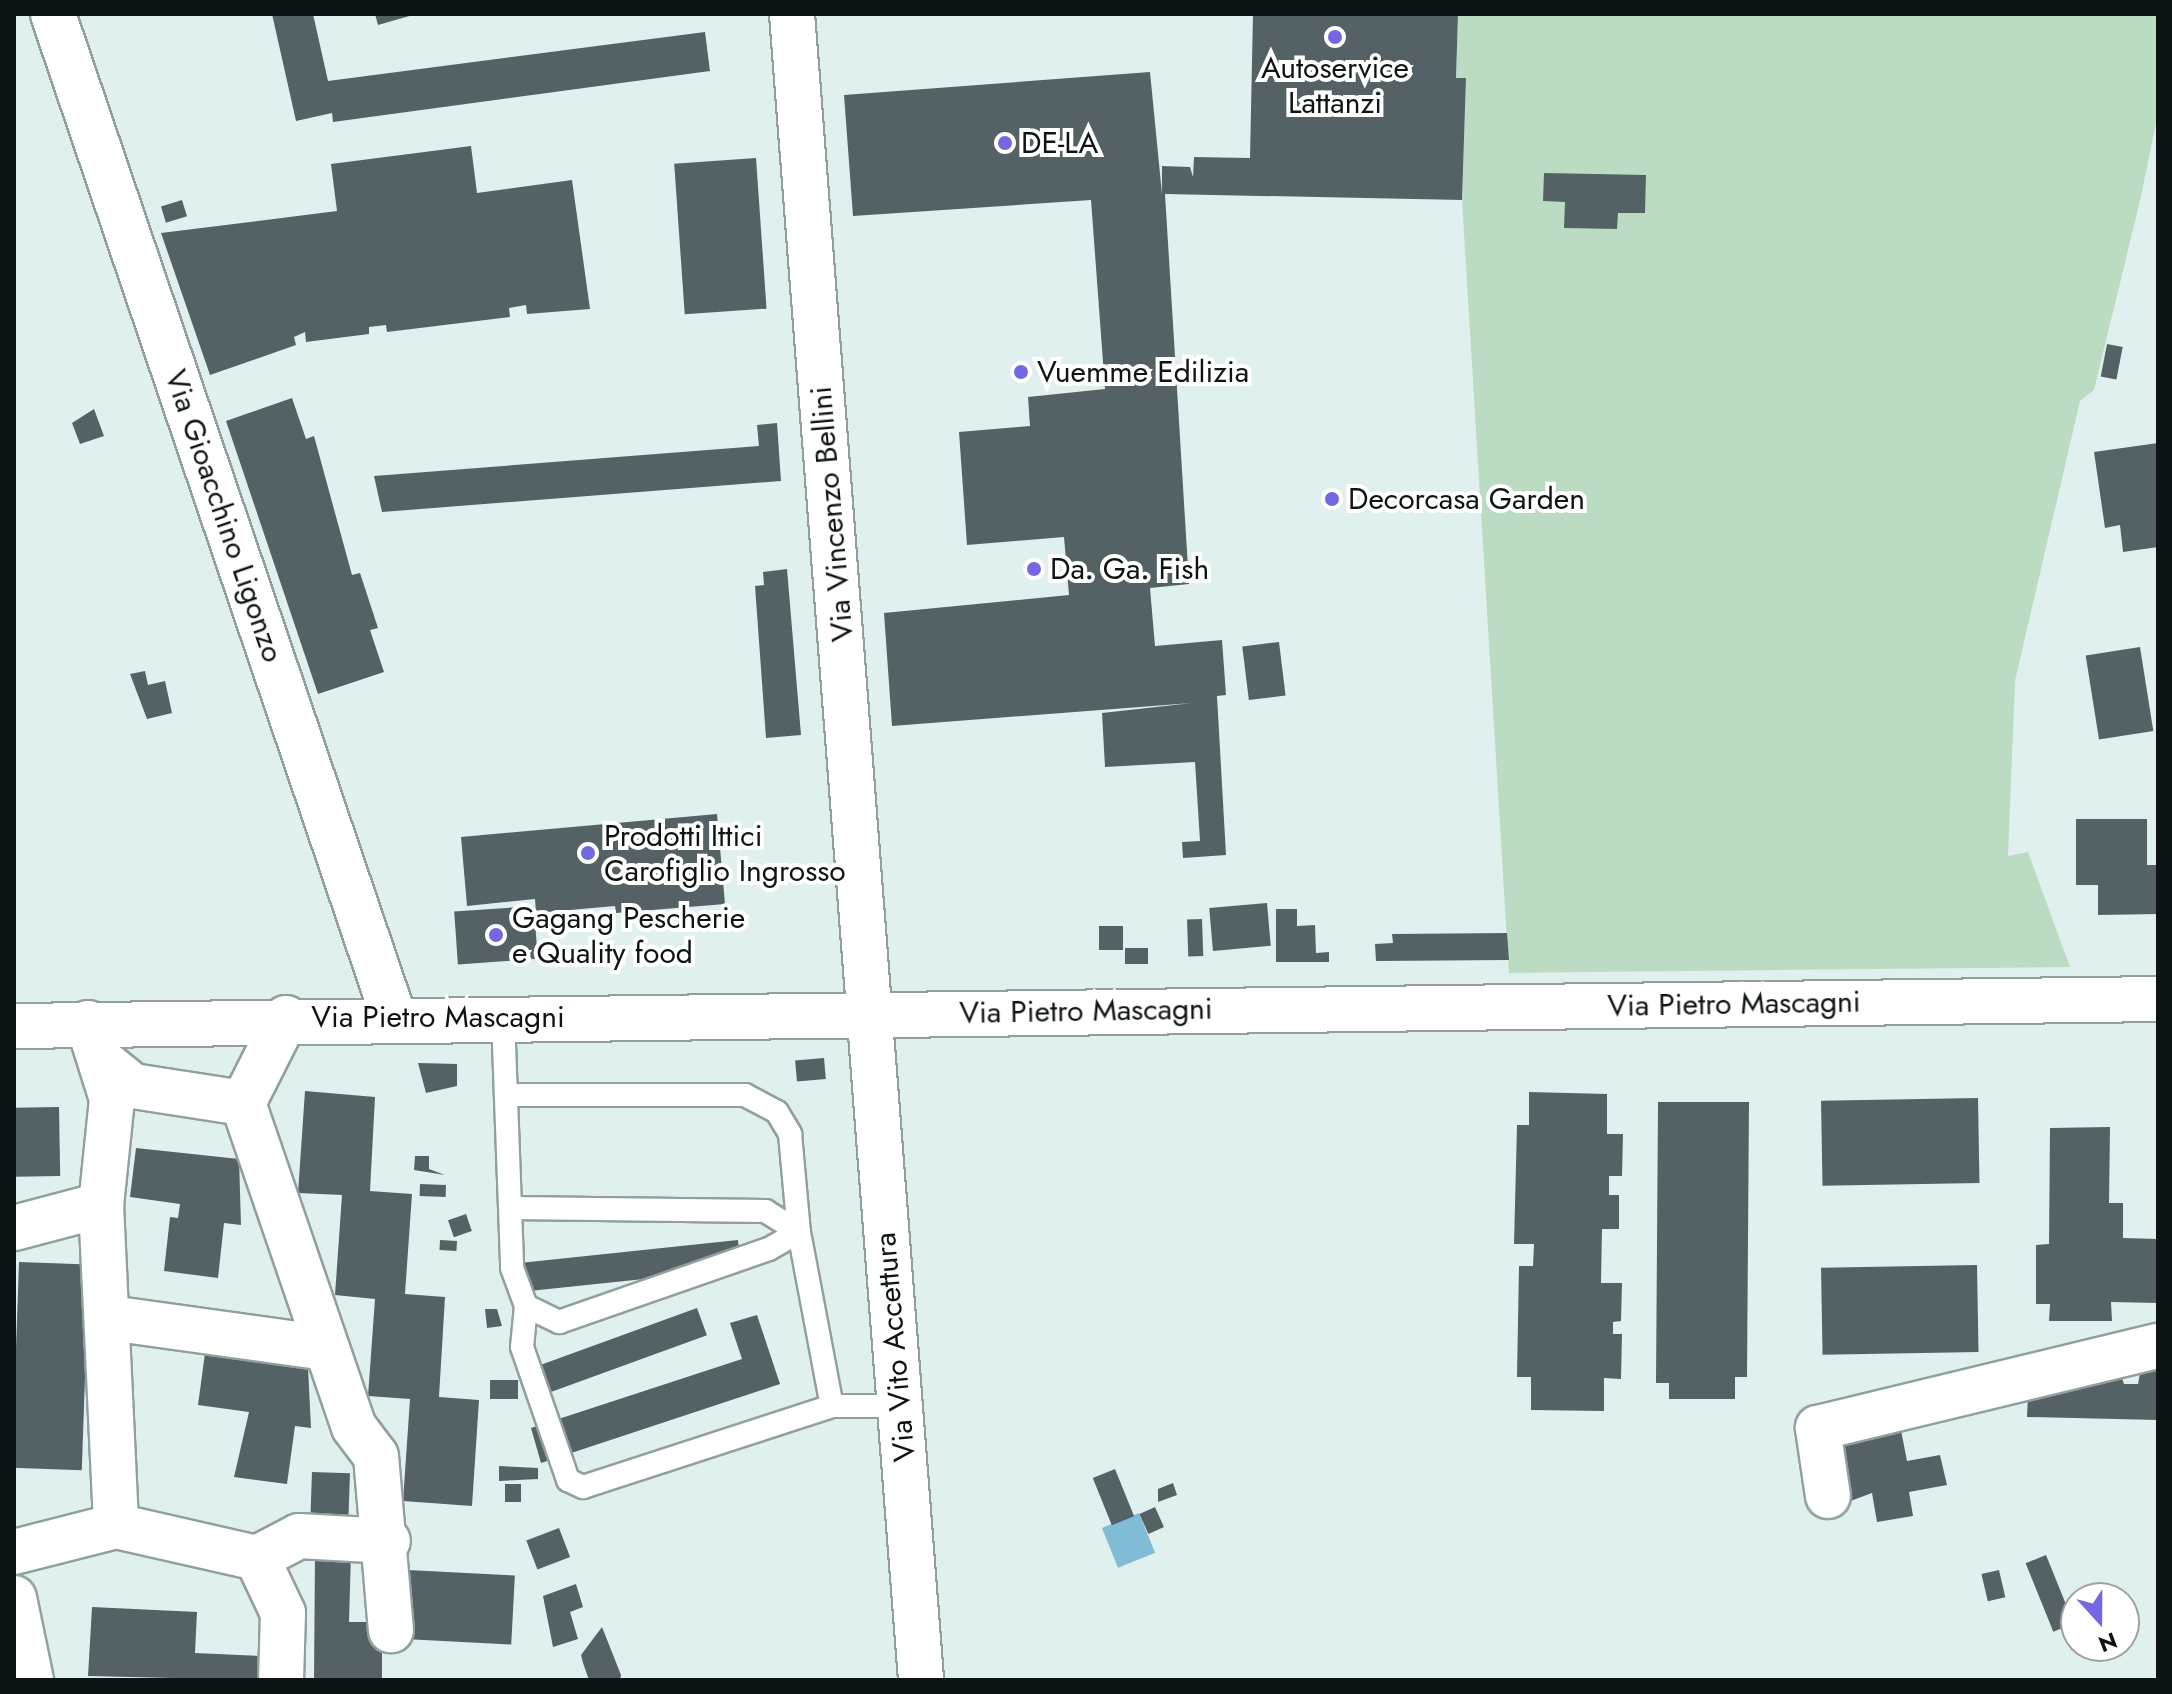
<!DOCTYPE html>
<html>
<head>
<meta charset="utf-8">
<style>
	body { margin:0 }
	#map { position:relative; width:2172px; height:1694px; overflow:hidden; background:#e0f0ef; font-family:Jost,sans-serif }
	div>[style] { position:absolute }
	.green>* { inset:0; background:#bbdcc3 }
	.water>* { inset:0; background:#81bcd6; transform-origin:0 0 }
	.building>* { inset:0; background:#546265; transform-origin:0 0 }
	.roads { filter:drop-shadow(2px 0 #91a09f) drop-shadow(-2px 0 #91a09f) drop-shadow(0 2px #91a09f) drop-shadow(0 -2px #91a09f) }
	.lane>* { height:22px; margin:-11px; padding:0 11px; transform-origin:11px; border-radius:11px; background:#fff }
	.street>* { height:44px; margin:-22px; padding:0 22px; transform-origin:22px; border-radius:22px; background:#fff }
	.dots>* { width:22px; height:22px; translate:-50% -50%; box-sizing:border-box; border:4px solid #fff; border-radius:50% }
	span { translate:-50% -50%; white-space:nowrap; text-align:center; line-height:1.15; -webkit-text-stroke:8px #fff; paint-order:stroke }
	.poi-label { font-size:30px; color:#0e1413 }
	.left { translate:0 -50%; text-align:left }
	.street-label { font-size:30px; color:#0e1413 }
	.frame { position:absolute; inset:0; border:16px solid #0e1413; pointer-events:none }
	.north { position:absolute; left:2060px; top:1582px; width:80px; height:80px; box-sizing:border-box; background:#fff; border:2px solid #9fa1a1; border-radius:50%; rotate:159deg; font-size:22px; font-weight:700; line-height:32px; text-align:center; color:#0e1413 }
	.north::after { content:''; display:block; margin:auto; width:28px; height:36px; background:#7368e2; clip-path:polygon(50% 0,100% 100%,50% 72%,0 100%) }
</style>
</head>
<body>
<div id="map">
	<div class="green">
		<div style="clip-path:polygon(1458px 14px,2158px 14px,2158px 113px,2140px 201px,2094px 390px,2080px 401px,2015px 681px,2008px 856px,2028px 852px,2070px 967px,1509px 973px,1462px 200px,1466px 79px,1456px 78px)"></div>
	</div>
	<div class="water">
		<div style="left:1139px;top:1513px;width:43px;height:40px;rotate:68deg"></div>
	</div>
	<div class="building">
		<div style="clip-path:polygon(272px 14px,313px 14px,328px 81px,705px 32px,710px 71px,333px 122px,332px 113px,296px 121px)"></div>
		<div style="clip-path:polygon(375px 14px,413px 14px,413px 15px,378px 25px)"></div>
		<div style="clip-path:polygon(1253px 14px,1458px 14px,1456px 78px,1466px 78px,1462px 200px,1165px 194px,1189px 584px,1150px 588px,1155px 646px,1222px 640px,1226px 695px,1217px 696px,1226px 855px,1183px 858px,1182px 842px,1200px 841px,1195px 762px,1105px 767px,1102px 713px,1192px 703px,892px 726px,884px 613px,1069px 595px,1064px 537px,967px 545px,959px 432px,1030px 426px,1028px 397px,1105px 389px,1091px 200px,853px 216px,844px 95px,1150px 72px,1162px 194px,1162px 166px,1190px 167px,1193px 177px,1194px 157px,1250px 158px)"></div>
		<div style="clip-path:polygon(471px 146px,477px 193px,572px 180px,590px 309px,527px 314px,526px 305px,509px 308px,510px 317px,387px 332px,386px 325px,369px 327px,369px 334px,306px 342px,305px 332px,294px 337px,296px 345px,210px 375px,161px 233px,337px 211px,331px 164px)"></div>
		<div style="left:756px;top:158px;width:151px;height:82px;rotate:86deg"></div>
		<div style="clip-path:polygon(1544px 173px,1646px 175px,1645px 213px,1618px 213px,1617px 229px,1564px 228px,1565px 202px,1543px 201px)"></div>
		<div style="left:182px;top:200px;width:17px;height:22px;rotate:73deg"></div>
		<div style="left:2107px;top:344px;width:16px;height:33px;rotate:11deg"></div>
		<div style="clip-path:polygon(292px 398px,306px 439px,314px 436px,352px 575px,360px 573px,378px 628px,370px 630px,384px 672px,318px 694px,226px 421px)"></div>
		<div style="clip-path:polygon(94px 409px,104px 436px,80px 444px,72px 423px)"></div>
		<div style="clip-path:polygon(777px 423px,781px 481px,382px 512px,374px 476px,759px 446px,757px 425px)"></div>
		<div style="clip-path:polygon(2158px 443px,2158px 547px,2123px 552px,2120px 525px,2105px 528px,2094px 452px)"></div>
		<div style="clip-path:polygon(763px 572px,787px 569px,801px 735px,766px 738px,755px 586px,764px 585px)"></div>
		<div style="left:1279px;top:642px;width:54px;height:37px;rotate:83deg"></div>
		<div style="left:2140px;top:647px;width:85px;height:55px;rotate:81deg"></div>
		<div style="clip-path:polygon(145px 671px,148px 685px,165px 681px,172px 713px,147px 719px,130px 674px)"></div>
		<div style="clip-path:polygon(717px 814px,725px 904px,616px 913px,615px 906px,536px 913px,535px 899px,467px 906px,461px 837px)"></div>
		<div style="clip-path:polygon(2076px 819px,2147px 819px,2147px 865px,2158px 865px,2158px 914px,2098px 915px,2098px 885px,2076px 885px)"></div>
		<div style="left:1267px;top:903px;width:43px;height:58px;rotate:85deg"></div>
		<div style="left:534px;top:906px;width:53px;height:80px;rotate:86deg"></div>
		<div style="clip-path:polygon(1276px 909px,1297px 909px,1297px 926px,1315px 925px,1316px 953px,1329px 952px,1329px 962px,1276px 962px)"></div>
		<div style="left:1202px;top:919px;width:37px;height:15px;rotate:88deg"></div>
		<div style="left:1123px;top:926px;width:24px;height:24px;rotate:90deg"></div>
		<div style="clip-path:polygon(1507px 933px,1509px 960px,1376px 961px,1375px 944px,1393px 943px,1392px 934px)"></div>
		<div style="left:1125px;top:948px;width:23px;height:16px"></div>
		<div style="left:824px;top:1058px;width:21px;height:29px;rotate:85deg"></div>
		<div style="clip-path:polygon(418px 1063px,457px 1064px,457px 1086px,426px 1093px)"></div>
		<div style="clip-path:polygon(305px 1091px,375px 1097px,370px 1191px,412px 1194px,405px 1294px,445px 1297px,439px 1397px,479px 1400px,472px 1506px,403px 1501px,410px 1399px,368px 1396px,375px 1299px,335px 1295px,342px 1195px,298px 1193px)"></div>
		<div style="clip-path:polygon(1529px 1092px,1607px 1094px,1607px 1134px,1623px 1134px,1622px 1176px,1609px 1176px,1609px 1195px,1619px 1195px,1619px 1229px,1602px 1229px,1601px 1283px,1622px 1283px,1621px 1321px,1613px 1322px,1613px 1334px,1622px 1334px,1621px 1379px,1604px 1378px,1604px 1411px,1531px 1410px,1531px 1377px,1517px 1377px,1519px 1266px,1533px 1266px,1534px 1244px,1514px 1244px,1517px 1125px,1529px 1125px)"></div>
		<div style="left:1978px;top:1098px;width:85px;height:157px;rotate:89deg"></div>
		<div style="clip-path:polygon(1658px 1102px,1749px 1102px,1747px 1377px,1735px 1377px,1735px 1399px,1669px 1399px,1669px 1383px,1656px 1383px)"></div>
		<div style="left:59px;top:1107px;width:69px;height:45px;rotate:89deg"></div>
		<div style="clip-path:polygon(2110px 1127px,2109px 1203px,2123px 1203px,2123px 1238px,2158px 1239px,2158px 1303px,2111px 1302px,2112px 1321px,2049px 1321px,2050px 1304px,2036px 1304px,2036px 1245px,2049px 1244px,2050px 1128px)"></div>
		<div style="clip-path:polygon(136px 1148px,239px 1159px,241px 1225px,224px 1223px,218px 1278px,164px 1271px,170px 1217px,178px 1218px,180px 1204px,130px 1197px)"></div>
		<div style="clip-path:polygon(415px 1156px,429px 1156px,429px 1169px,445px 1175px,414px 1170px)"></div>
		<div style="left:420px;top:1184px;width:26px;height:12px;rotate:2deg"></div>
		<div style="left:466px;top:1214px;width:18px;height:19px;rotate:71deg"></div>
		<div style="left:440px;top:1240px;width:17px;height:10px;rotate:3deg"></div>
		<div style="left:738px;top:1240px;width:29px;height:235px;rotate:84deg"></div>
		<div style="left:19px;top:1262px;width:70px;height:206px;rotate:2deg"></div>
		<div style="left:1977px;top:1265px;width:87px;height:156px;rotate:89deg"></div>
		<div style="left:697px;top:1308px;width:29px;height:174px;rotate:70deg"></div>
		<div style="clip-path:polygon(485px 1309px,497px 1309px,502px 1326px,487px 1328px)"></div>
		<div style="clip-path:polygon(757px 1315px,780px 1384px,541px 1463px,531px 1428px,742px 1359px,730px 1323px)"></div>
		<div style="clip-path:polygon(205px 1353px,308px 1367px,311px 1428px,295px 1426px,287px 1484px,234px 1477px,249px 1412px,198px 1405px)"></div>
		<div style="clip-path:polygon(2158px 1363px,2158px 1420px,2027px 1417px,2028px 1396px,2121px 1375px,2124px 1384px,2138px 1384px,2141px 1368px)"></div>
		<div style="left:518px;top:1380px;width:19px;height:28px;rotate:90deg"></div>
		<div style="clip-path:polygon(1900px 1425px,1907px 1461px,1940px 1455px,1947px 1485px,1909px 1492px,1913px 1516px,1877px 1522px,1872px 1493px,1845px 1503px,1833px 1437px)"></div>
		<div style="clip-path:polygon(499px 1466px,538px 1468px,538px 1479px,499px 1481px)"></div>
		<div style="left:1115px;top:1469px;width:51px;height:24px;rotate:68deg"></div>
		<div style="left:312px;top:1472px;width:38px;height:57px;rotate:2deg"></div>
		<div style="clip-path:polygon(1173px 1483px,1177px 1495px,1158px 1502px,1158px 1489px)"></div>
		<div style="left:505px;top:1484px;width:16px;height:18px"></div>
		<div style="left:1155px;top:1507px;width:22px;height:17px;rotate:66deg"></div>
		<div style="left:559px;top:1528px;width:31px;height:35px;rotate:69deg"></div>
		<div style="clip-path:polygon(315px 1553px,351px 1553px,349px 1622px,382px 1622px,382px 1680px,314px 1680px)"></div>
		<div style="left:2046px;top:1555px;width:74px;height:22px;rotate:68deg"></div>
		<div style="left:408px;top:1570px;width:107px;height:69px;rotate:3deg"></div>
		<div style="left:1999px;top:1570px;width:28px;height:18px;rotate:77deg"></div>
		<div style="clip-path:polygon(576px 1584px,583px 1607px,570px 1612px,578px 1639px,553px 1647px,543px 1596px)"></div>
		<div style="clip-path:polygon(92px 1607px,197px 1612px,195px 1653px,259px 1656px,258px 1680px,88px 1676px)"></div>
		<div style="clip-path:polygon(602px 1627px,621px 1675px,620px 1680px,589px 1680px,583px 1663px,581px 1655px)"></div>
	</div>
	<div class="roads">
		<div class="lane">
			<div style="left:503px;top:1017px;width:251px;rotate:87.9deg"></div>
			<div style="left:512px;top:1268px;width:40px;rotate:69.8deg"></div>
			<div style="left:526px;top:1306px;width:37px;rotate:26deg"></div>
			<div style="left:559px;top:1322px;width:222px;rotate:-19.2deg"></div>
			<div style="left:769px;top:1249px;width:34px;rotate:-30deg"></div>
			<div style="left:799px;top:1232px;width:39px;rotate:-148deg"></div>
			<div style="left:766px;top:1211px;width:255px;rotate:-179.3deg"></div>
			<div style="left:506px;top:1095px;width:239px"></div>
			<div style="left:745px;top:1095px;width:36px;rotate:28deg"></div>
			<div style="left:777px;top:1112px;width:26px;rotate:59deg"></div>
			<div style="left:790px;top:1134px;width:98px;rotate:84.8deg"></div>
			<div style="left:799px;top:1232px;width:177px;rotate:79.3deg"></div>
			<div style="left:526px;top:1306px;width:41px;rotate:95.6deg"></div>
			<div style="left:522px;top:1347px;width:141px;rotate:70.9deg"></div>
			<div style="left:568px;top:1480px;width:17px;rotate:25deg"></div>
			<div style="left:583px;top:1487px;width:262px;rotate:-18deg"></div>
			<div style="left:832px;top:1406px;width:69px"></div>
		</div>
		<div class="street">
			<div style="left:53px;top:14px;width:1060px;rotate:71.24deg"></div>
			<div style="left:792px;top:14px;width:1671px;rotate:85.57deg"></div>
			<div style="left:286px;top:1018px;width:95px;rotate:116.8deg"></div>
			<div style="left:243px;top:1103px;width:342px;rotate:71.1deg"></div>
			<div style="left:354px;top:1427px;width:36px;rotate:53deg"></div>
			<div style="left:376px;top:1456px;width:175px;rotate:85.1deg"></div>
			<div style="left:88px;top:1023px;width:80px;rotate:72.5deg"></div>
			<div style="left:112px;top:1099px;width:107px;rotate:95.9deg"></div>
			<div style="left:101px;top:1205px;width:321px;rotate:87.3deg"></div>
			<div style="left:14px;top:1026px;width:2144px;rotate:-0.72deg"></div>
			<div style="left:107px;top:1065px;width:33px;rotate:39deg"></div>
			<div style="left:133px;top:1086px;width:111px;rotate:8.8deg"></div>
			<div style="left:14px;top:1228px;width:90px;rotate:-14.8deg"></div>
			<div style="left:110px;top:1318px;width:218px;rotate:7.9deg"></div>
			<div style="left:1828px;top:1496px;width:69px;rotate:-98.4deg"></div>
			<div style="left:1818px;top:1428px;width:350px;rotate:-13.6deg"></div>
			<div style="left:14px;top:1552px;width:105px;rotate:-14.3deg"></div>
			<div style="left:116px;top:1526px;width:145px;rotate:12.8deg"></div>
			<div style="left:257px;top:1558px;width:47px;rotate:-27.6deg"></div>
			<div style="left:299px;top:1536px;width:89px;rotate:3.2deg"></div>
			<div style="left:257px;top:1558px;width:61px;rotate:64.7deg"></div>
			<div style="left:283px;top:1613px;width:67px;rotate:91.7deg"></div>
			<div style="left:14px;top:1598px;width:84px;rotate:78.3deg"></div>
		</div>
	</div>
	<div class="dots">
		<div style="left:1335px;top:37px;background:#7368e2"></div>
		<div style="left:1005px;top:143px;background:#7368e2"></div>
		<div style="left:1021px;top:372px;background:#7368e2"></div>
		<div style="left:1332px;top:499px;background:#7368e2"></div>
		<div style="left:1034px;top:569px;background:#7368e2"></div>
		<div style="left:588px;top:853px;background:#7368e2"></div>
		<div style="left:496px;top:935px;background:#7368e2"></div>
	</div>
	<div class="poi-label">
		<span style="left:1335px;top:85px">Autoservice<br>Lattanzi</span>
		<span class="left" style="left:1021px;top:143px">DE-LA</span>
		<span class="left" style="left:1037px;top:372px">Vuemme Edilizia</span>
		<span class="left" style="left:1348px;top:499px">Decorcasa Garden</span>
		<span class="left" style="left:1050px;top:569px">Da. Ga. Fish</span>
		<span class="left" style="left:604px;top:853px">Prodotti Ittici<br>Carofiglio Ingrosso</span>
		<span class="left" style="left:512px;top:935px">Gagang Pescherie<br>e Quality food</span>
	</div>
	<div class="street-label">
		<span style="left:832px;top:514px;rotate:-95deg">Via Vincenzo Bellini</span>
		<span style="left:224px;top:516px;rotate:71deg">Via Gioacchino Ligonzo</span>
		<span style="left:1734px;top:1004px;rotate:-1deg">Via Pietro Mascagni</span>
		<span style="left:1086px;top:1011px;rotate:-1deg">Via Pietro Mascagni</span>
		<span style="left:438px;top:1017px">Via Pietro Mascagni</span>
		<span style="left:895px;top:1347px;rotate:-95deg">Via Vito Accettura</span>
	</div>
	<div class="frame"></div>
	<div class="north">N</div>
</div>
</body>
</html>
